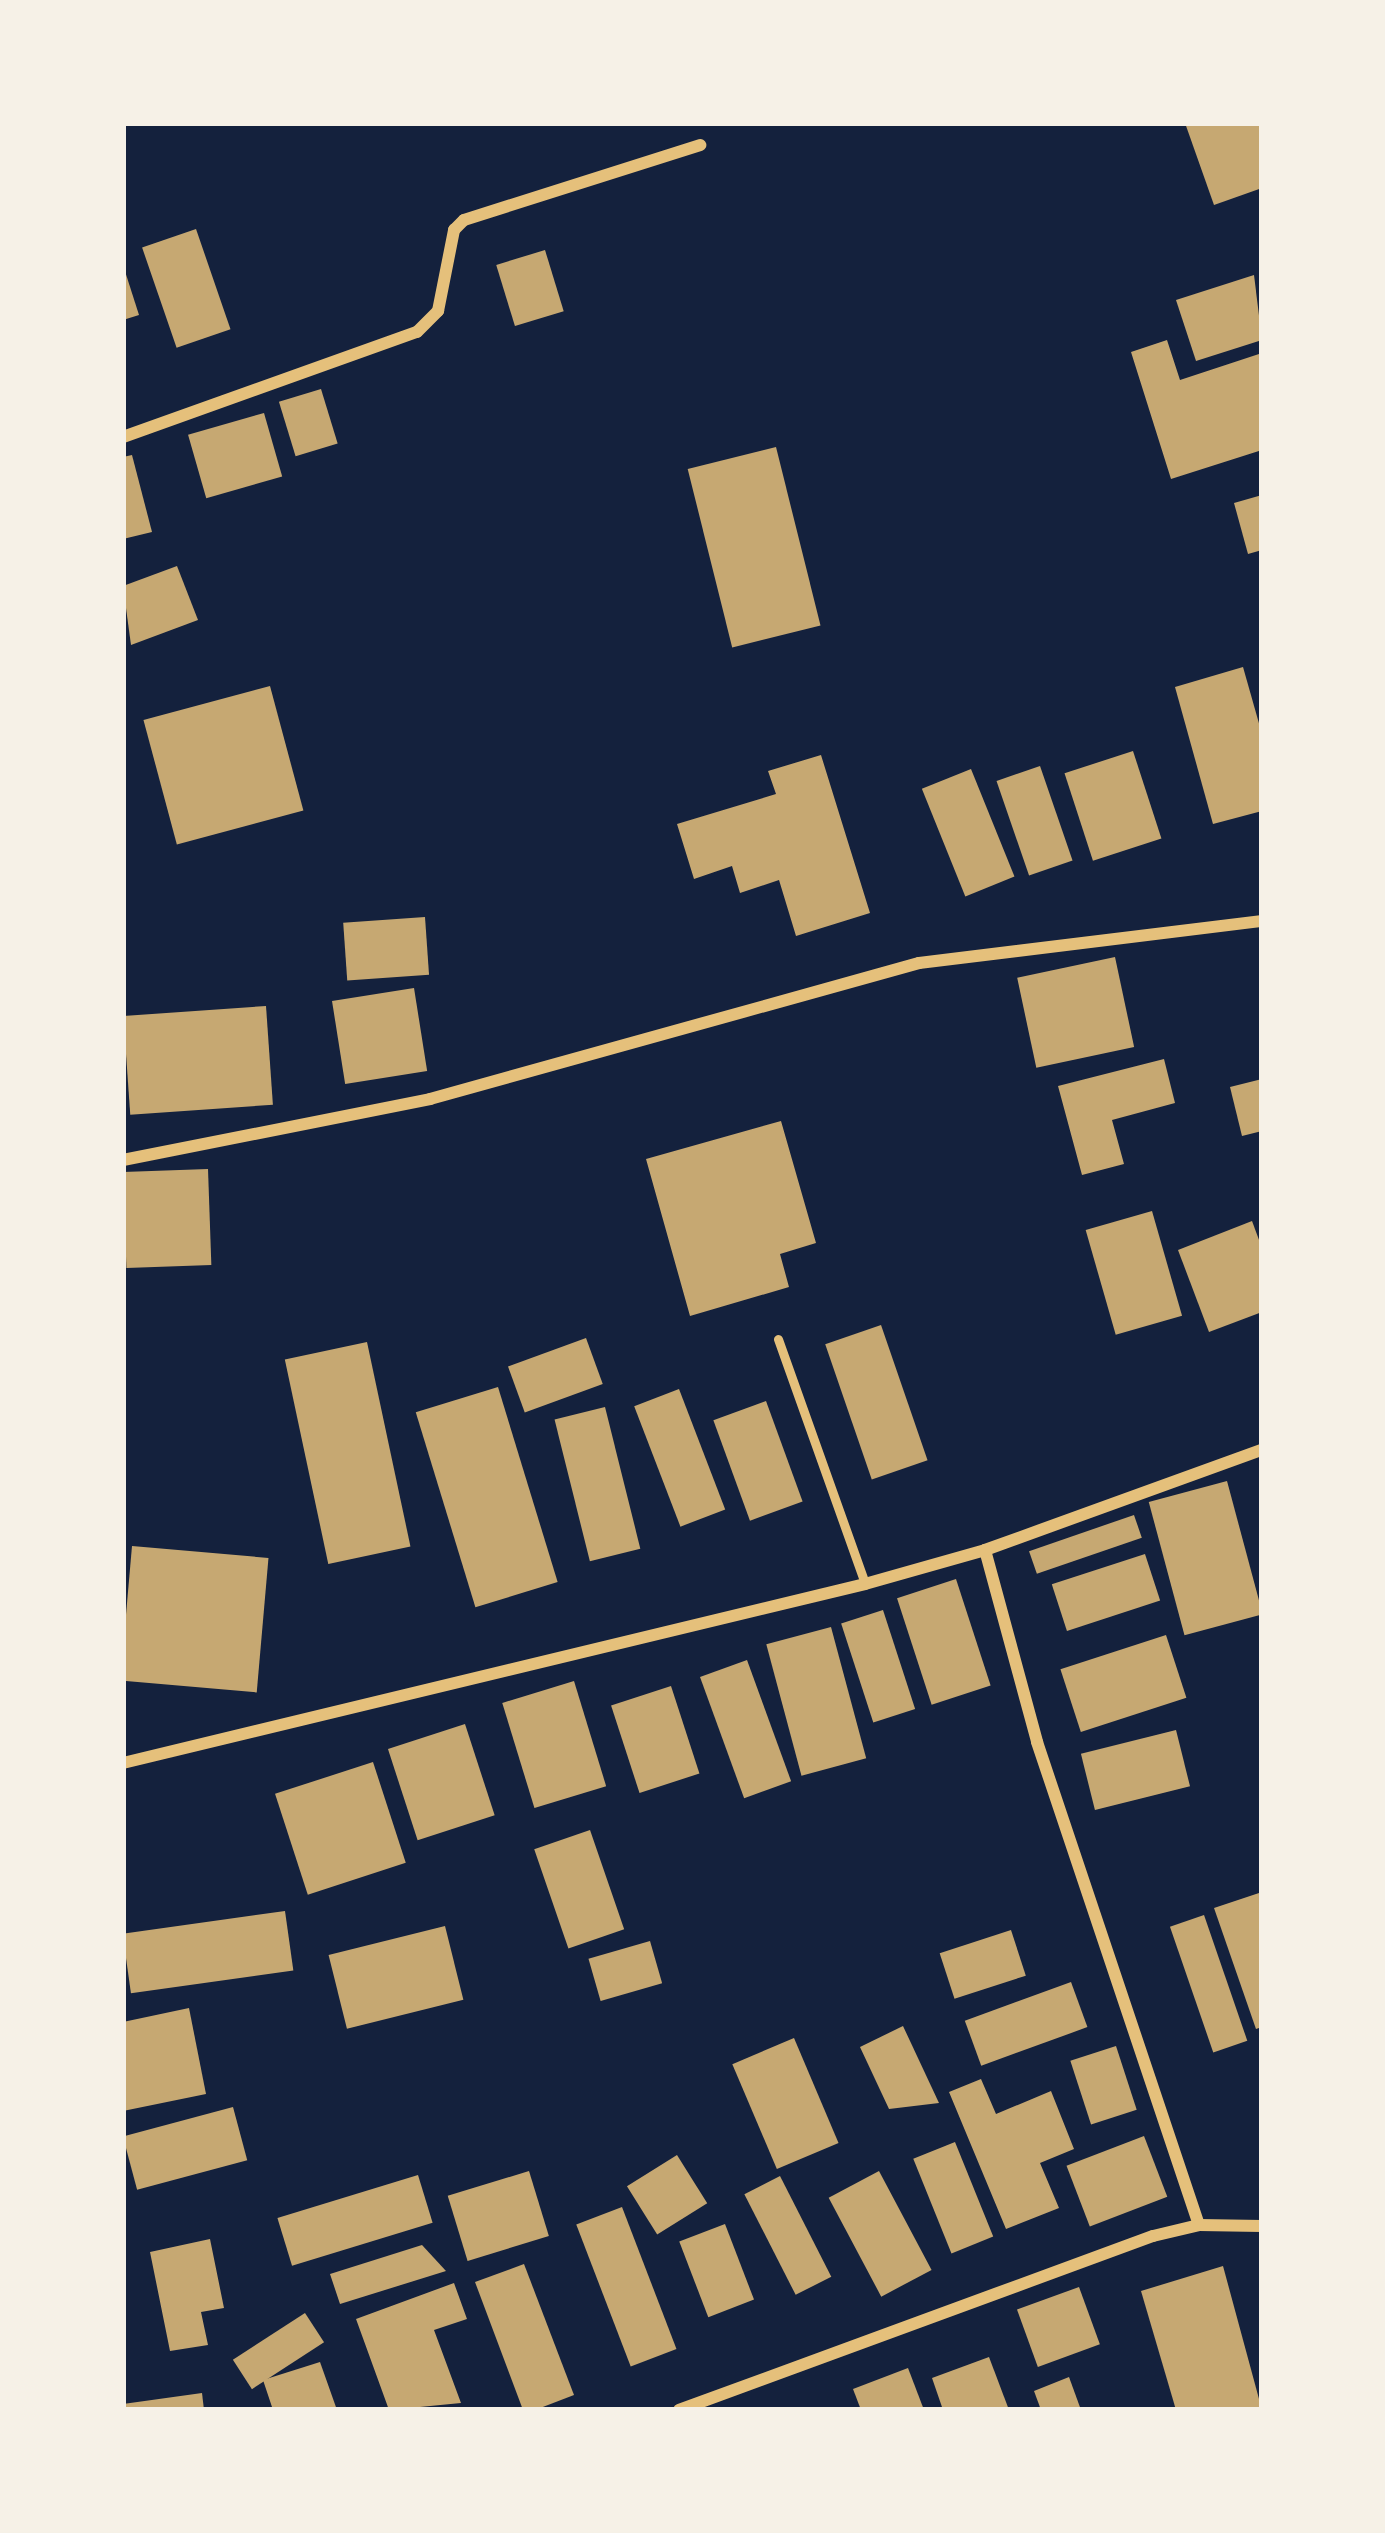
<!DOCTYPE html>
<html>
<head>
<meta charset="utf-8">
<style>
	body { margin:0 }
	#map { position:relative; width:1385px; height:2533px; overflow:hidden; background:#14213d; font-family:Cabin,sans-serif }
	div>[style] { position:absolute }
	.building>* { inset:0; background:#c6a872; transform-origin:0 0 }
	.service>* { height:9px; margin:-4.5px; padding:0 4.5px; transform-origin:4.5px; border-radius:4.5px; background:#e5c07b }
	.minor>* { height:12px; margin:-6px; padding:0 6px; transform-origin:6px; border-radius:6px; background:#e5c07b }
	span { translate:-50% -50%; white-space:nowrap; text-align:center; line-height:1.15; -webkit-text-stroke:9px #f6f1e7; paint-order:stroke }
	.frame { position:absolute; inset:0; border:126px solid #f6f1e7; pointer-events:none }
</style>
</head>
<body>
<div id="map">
	<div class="building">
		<div style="clip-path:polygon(1185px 123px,1261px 123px,1262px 188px,1214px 205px)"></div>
		<div style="left:196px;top:229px;width:106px;height:57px;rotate:71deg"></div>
		<div style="left:545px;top:250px;width:64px;height:51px;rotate:73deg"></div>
		<div style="clip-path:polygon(123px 265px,139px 315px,123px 320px)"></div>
		<div style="clip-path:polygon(1254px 275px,1262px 340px,1196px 361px,1176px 300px)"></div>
		<div style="clip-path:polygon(1167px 340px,1180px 380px,1262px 353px,1262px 450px,1171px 479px,1131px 352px)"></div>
		<div style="left:321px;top:389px;width:57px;height:44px;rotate:73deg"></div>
		<div style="left:264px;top:413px;width:66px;height:79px;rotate:74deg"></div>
		<div style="left:776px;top:447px;width:184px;height:91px;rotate:76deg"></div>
		<div style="clip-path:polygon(132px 455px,152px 532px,123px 539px,123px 457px)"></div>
		<div style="clip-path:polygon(1262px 495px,1262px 550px,1248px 554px,1234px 503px)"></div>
		<div style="clip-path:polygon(177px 566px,198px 620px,131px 645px,123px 586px)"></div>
		<div style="clip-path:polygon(1243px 667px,1262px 734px,1262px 811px,1213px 824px,1175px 687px)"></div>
		<div style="left:270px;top:686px;width:129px;height:131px;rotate:75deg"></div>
		<div style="left:1133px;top:751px;width:92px;height:72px;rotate:72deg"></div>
		<div style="clip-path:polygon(821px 755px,870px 913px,796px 936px,779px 880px,740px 893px,732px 866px,694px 879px,677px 824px,776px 794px,768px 771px)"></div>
		<div style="left:1040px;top:766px;width:100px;height:46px;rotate:71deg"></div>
		<div style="left:971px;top:769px;width:116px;height:53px;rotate:68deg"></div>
		<div style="left:425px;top:917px;width:58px;height:82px;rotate:86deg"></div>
		<div style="left:1115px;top:957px;width:92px;height:100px;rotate:78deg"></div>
		<div style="left:414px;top:988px;width:84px;height:83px;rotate:81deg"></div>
		<div style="left:266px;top:1006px;width:99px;height:143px;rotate:86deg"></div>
		<div style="clip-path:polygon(1164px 1059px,1175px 1103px,1112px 1120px,1124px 1164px,1082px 1175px,1058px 1086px)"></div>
		<div style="clip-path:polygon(1262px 1079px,1262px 1131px,1242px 1136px,1230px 1087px)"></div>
		<div style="clip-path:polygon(781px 1121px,816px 1243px,780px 1254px,789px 1287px,690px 1316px,646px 1159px)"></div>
		<div style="left:208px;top:1169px;width:96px;height:85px;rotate:88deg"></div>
		<div style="left:1152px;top:1211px;width:109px;height:69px;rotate:74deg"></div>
		<div style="clip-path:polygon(1252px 1221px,1262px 1248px,1262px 1312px,1209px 1332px,1178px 1250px)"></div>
		<div style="left:881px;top:1325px;width:143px;height:59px;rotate:71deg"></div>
		<div style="left:586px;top:1338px;width:49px;height:83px;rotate:70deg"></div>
		<div style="left:367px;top:1342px;width:209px;height:84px;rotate:78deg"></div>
		<div style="left:498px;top:1387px;width:204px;height:86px;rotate:73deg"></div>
		<div style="left:679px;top:1389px;width:129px;height:48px;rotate:69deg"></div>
		<div style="left:766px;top:1401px;width:107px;height:56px;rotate:70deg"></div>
		<div style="left:605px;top:1407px;width:146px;height:52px;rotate:76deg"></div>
		<div style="left:1227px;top:1481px;width:138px;height:81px;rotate:75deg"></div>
		<div style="left:1134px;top:1515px;width:24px;height:111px;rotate:71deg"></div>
		<div style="left:132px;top:1546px;width:137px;height:135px;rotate:5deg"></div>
		<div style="left:1145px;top:1554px;width:49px;height:98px;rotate:72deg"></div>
		<div style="left:956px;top:1579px;width:112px;height:62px;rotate:72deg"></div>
		<div style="left:883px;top:1610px;width:104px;height:44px;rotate:72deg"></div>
		<div style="left:831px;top:1627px;width:136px;height:67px;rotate:75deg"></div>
		<div style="left:1166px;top:1635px;width:66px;height:111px;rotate:72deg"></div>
		<div style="left:747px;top:1660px;width:129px;height:50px;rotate:70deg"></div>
		<div style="left:574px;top:1681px;width:110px;height:75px;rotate:73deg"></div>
		<div style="left:671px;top:1686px;width:92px;height:63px;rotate:72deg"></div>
		<div style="left:465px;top:1724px;width:96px;height:81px;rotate:72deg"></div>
		<div style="left:1176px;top:1730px;width:58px;height:98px;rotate:76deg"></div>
		<div style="left:373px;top:1762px;width:106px;height:103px;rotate:72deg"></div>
		<div style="left:590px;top:1830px;width:105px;height:59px;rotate:71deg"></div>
		<div style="clip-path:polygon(1262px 1892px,1262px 2027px,1256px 2029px,1214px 1908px)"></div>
		<div style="left:285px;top:1911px;width:60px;height:164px;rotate:82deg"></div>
		<div style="left:1204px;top:1915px;width:133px;height:36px;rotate:71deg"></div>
		<div style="left:445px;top:1926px;width:76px;height:120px;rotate:76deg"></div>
		<div style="left:1011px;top:1930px;width:48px;height:75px;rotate:72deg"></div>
		<div style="left:650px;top:1941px;width:44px;height:64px;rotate:74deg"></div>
		<div style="left:1071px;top:1982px;width:48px;height:113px;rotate:70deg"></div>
		<div style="clip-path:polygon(189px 2008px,206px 2094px,123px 2111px,123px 2022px)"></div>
		<div style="clip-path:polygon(903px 2026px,939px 2103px,889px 2109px,860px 2047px)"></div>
		<div style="left:794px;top:2038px;width:114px;height:67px;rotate:67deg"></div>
		<div style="left:1116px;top:2046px;width:67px;height:48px;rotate:72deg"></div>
		<div style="clip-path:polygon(981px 2079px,996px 2114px,1051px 2091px,1074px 2149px,1040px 2163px,1059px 2208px,1006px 2229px,949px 2092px)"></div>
		<div style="left:233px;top:2107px;width:55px;height:114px;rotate:75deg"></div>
		<div style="left:1144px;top:2136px;width:65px;height:83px;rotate:69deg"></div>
		<div style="left:955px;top:2142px;width:102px;height:45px;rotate:68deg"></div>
		<div style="left:677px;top:2155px;width:57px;height:59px;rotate:58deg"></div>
		<div style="left:529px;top:2171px;width:68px;height:85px;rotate:73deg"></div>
		<div style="left:879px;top:2171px;width:112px;height:57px;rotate:62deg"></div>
		<div style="left:418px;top:2175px;width:50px;height:147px;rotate:73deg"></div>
		<div style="left:780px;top:2176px;width:113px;height:40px;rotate:63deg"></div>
		<div style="left:622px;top:2207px;width:152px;height:49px;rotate:69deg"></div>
		<div style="left:725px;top:2224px;width:81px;height:49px;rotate:69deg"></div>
		<div style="clip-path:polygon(210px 2239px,224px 2308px,201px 2312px,208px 2345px,170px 2351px,150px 2252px)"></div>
		<div style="clip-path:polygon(422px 2245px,446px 2271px,340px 2304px,330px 2274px)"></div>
		<div style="clip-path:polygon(524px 2264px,574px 2395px,535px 2410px,523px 2410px,475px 2282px)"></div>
		<div style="clip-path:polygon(1223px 2266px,1262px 2410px,1176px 2410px,1141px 2291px)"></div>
		<div style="clip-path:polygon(454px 2283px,467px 2319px,434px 2330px,461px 2403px,389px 2410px,356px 2319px)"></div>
		<div style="left:1079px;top:2287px;width:61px;height:66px;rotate:70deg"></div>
		<div style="left:305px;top:2313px;width:35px;height:86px;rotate:57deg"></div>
		<div style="clip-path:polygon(989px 2357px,1009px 2410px,943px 2410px,932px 2378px)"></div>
		<div style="clip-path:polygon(320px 2362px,337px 2410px,273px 2410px,263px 2380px)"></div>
		<div style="clip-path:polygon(908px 2368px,924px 2410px,861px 2410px,853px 2389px)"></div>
		<div style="clip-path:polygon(1069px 2377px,1081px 2410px,1041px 2410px,1034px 2391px)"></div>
		<div style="clip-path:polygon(202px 2393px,204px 2410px,123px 2410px,123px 2404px)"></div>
	</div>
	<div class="service">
		<div style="left:778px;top:1339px;width:260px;rotate:70.4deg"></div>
	</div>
	<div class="minor">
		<div style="left:123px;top:437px;width:312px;rotate:-19.7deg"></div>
		<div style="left:417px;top:332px;width:30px;rotate:-45deg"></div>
		<div style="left:438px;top:311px;width:83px;rotate:-78.8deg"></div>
		<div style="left:454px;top:230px;width:14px;rotate:-45deg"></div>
		<div style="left:464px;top:220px;width:248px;rotate:-17.6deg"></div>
		<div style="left:123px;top:1160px;width:313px;rotate:-11.2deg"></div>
		<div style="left:430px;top:1099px;width:508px;rotate:-15.54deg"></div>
		<div style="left:919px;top:963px;width:346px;rotate:-7deg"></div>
		<div style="left:985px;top:1550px;width:199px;rotate:74.8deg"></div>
		<div style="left:1037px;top:1742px;width:509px;rotate:71.46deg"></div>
		<div style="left:123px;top:1763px;width:763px;rotate:-13.56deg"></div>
		<div style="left:865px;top:1584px;width:125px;rotate:-15.8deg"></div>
		<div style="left:985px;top:1550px;width:294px;rotate:-19.9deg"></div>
		<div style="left:679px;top:2410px;width:505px;rotate:-20.16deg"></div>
		<div style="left:1153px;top:2236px;width:47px;rotate:-13.4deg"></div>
		<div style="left:1199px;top:2225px;width:63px;rotate:0.9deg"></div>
	</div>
	<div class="frame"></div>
</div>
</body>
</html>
